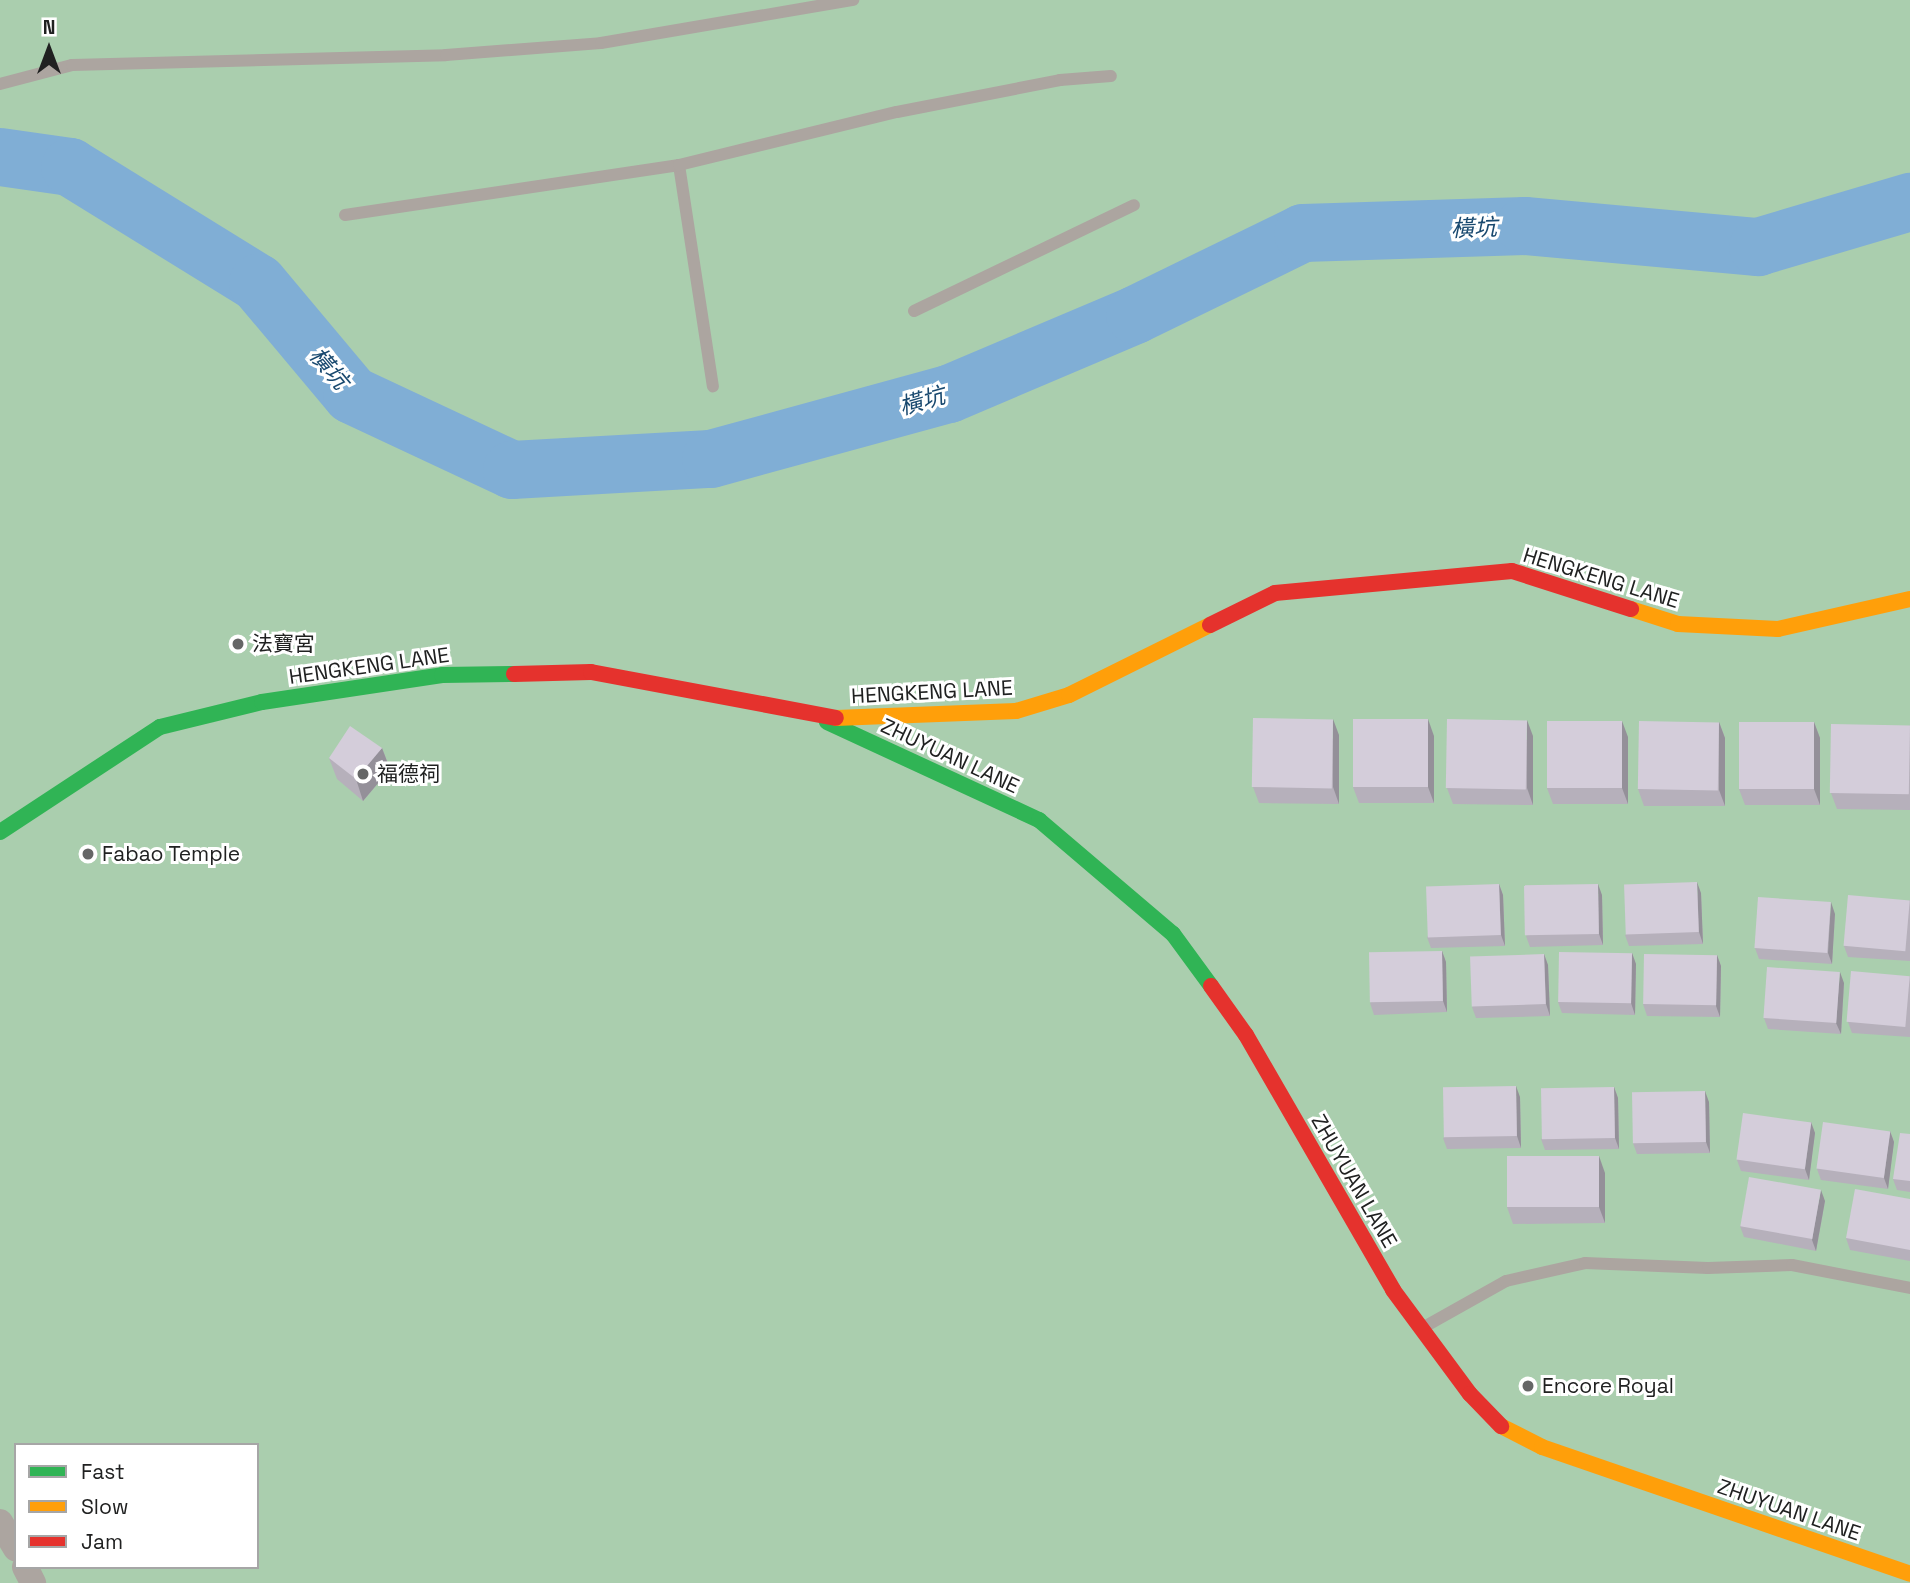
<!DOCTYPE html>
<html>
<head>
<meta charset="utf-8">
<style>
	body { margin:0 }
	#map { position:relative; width:1910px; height:1583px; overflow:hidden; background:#e5e6e6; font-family:"Space Grotesk","Noto Sans TC",sans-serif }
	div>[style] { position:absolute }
	.forest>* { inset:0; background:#aaceae }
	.river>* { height:58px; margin:-29px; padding:0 29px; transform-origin:29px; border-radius:29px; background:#80aed5 }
	.lane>* { height:12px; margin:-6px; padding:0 6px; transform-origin:6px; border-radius:6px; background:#aca5a0 }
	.street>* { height:26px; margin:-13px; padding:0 13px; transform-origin:13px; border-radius:13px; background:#aca5a0 }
	.fast>* { height:16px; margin:-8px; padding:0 8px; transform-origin:8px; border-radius:8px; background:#30b455 }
	.slow>* { height:16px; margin:-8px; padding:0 8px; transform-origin:8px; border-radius:8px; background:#ff9f0a }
	.jam>* { height:16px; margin:-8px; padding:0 8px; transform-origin:8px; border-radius:8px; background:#e5322d }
	.wall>* { inset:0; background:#b6b0bb }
	.shaded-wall>* { inset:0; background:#949099 }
	.building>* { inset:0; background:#d4cdda; transform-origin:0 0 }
	.dots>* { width:19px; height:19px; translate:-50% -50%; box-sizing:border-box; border:4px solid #fff; border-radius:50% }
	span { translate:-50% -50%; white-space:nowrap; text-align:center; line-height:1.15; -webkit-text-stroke:6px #fff; paint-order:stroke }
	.street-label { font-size:21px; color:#202121 }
	.poi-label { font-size:21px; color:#202121 }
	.left { translate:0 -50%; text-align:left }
	.water-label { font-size:23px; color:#19496f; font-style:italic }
	.legend { position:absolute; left:14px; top:1443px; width:245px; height:126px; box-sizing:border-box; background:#fff; border:2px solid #a6a6a6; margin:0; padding:9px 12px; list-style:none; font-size:21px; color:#202121 }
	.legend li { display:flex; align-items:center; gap:14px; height:35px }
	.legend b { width:35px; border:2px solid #a6a6a6 }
	.north { position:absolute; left:14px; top:14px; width:70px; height:70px; -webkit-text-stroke:5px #fff; paint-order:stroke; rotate:0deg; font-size:19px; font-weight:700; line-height:28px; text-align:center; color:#202121 }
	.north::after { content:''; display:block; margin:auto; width:24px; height:32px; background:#202121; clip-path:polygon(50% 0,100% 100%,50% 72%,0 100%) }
</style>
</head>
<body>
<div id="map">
	<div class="forest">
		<div style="clip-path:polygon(evenodd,0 0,1910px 0,1910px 1583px,0 1583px,0 0,16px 1445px,257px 1445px,257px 1567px,16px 1567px,16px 1445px)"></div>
	</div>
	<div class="river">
		<div style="left:0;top:157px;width:71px;rotate:8.1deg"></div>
		<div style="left:70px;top:167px;width:221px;rotate:31.7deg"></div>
		<div style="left:258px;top:283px;width:146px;rotate:50deg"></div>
		<div style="left:352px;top:395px;width:177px;rotate:25.1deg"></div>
		<div style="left:512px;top:470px;width:199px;rotate:-3.2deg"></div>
		<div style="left:711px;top:459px;width:247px;rotate:-15.3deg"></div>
		<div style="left:949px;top:394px;width:202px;rotate:-23deg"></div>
		<div style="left:1135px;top:315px;width:187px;rotate:-26deg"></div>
		<div style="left:1303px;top:233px;width:222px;rotate:-1.8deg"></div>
		<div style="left:1525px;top:226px;width:234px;rotate:5.2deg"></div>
		<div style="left:1758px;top:247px;width:159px;rotate:-16.5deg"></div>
	</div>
	<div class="lane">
		<div style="left:0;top:84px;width:74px;rotate:-14.8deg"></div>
		<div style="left:72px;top:65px;width:374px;rotate:-1.5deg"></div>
		<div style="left:446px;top:55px;width:155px;rotate:-4.4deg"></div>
		<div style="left:601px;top:43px;width:256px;rotate:-9.7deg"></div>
		<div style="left:679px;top:165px;width:224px;rotate:81.3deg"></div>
		<div style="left:345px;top:215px;width:338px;rotate:-8.5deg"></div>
		<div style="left:679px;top:165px;width:224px;rotate:-13.7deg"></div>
		<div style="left:897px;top:112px;width:166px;rotate:-11.1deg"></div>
		<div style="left:1060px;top:80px;width:51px;rotate:-4.5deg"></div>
		<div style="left:914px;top:311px;width:244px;rotate:-25.7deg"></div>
		<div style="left:1424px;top:1327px;width:94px;rotate:-29.3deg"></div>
		<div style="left:1506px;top:1281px;width:81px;rotate:-12.8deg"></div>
		<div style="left:1585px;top:1263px;width:123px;rotate:2.3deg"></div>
		<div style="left:1708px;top:1268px;width:84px;rotate:-2deg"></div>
		<div style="left:1792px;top:1265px;width:120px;rotate:11deg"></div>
	</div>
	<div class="street">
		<div style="left:0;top:1522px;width:31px;rotate:59deg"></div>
		<div style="left:25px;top:1567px;width:18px;rotate:63deg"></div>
	</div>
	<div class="fast">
		<div style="left:827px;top:722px;width:234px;rotate:24.8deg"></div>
		<div style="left:1039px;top:820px;width:176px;rotate:40.4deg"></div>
		<div style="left:1173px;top:934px;width:64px;rotate:53.8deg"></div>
		<div style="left:0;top:832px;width:191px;rotate:-33.3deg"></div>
		<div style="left:160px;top:727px;width:105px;rotate:-13.8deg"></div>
		<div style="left:262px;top:702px;width:182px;rotate:-8.5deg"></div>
		<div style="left:442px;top:675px;width:72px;rotate:-0.8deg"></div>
	</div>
	<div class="slow">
		<div style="left:1631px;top:609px;width:49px;rotate:17.7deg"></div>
		<div style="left:1678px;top:624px;width:100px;rotate:2.9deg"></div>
		<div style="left:1778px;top:629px;width:135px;rotate:-12.8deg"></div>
		<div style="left:836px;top:718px;width:180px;rotate:-2.2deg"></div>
		<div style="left:1016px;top:711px;width:55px;rotate:-16.8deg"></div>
		<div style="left:1069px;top:695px;width:157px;rotate:-26.4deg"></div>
		<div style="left:1501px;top:1426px;width:46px;rotate:27.1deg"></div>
		<div style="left:1542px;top:1447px;width:389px;rotate:19deg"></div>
	</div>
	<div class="jam">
		<div style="left:1210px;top:625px;width:72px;rotate:-26.2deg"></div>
		<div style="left:1275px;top:593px;width:238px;rotate:-5.3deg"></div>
		<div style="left:1512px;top:571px;width:125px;rotate:17.7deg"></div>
		<div style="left:514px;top:674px;width:77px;rotate:-1.5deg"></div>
		<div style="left:591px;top:672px;width:249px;rotate:10.6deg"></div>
		<div style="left:1211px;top:986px;width:60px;rotate:54.5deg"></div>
		<div style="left:1246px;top:1035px;width:294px;rotate:60deg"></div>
		<div style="left:1393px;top:1290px;width:129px;rotate:53.5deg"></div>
		<div style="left:1470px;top:1394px;width:45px;rotate:45.9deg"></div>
	</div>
	<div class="wall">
		<div style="clip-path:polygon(1719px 722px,1725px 738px,1725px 806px,1644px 806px,1638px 789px)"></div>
		<div style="clip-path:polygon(1814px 722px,1820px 738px,1820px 805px,1745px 805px,1739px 789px)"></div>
		<div style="clip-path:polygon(1910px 725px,1910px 810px,1837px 809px,1831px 793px)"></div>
		<div style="clip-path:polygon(1339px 735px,1339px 804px,1259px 803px,1253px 787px)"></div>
		<div style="clip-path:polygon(1434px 736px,1434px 803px,1359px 803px,1353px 787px)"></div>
		<div style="clip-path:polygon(1533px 736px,1533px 805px,1453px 804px,1447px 788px)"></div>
		<div style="clip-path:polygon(1628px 737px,1628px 804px,1553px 804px,1547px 788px)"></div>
		<div style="clip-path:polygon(382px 748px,390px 769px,363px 801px,337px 779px,329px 758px)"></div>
		<div style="clip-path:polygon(1499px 884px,1503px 895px,1505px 946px,1431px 948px,1427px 937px)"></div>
		<div style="clip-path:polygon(1701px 893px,1703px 944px,1629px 946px,1625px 935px)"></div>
		<div style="clip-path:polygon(1602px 895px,1603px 945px,1530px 947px,1526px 936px)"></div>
		<div style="clip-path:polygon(1910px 900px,1910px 961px,1848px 957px,1844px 946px)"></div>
		<div style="clip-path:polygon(1835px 914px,1832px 964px,1759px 959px,1755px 948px)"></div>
		<div style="clip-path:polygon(1442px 951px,1446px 962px,1447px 1012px,1374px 1015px,1370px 1003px)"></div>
		<div style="clip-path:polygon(1632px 953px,1636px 964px,1635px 1015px,1562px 1013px,1558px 1002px)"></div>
		<div style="clip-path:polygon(1544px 954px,1548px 965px,1550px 1016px,1476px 1018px,1472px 1007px)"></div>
		<div style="clip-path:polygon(1717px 955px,1721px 966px,1720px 1017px,1647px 1016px,1643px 1004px)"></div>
		<div style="clip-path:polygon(1910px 976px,1910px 1037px,1852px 1033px,1848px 1022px)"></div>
		<div style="clip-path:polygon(1844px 983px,1841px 1034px,1768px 1029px,1764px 1018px)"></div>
		<div style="clip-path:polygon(1614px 1087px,1618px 1098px,1619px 1149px,1545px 1150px,1541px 1139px)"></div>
		<div style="clip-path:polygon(1520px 1097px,1521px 1148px,1447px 1149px,1443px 1138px)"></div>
		<div style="clip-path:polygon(1709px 1102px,1710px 1153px,1637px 1154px,1633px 1143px)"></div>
		<div style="clip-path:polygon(1811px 1122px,1815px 1133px,1809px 1180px,1741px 1171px,1737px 1160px)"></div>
		<div style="clip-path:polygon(1890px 1131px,1894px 1142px,1888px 1189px,1821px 1180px,1817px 1169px)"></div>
		<div style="clip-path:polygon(1910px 1134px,1910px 1192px,1897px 1190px,1893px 1179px)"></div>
		<div style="clip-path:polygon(1605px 1173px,1605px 1223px,1513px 1224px,1507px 1207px)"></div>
		<div style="clip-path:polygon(1910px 1199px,1910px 1261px,1850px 1250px,1846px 1238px)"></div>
		<div style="clip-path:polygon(1825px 1201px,1816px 1251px,1744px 1237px,1740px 1226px)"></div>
	</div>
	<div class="shaded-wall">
		<div style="clip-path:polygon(1333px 719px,1339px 735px,1339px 804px,1333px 787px)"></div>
		<div style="clip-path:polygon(1428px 719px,1434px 736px,1434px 803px,1428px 787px)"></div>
		<div style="clip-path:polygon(1527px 720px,1533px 736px,1533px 805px,1527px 788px)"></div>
		<div style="clip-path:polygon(1622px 721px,1628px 737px,1628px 804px,1622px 788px)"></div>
		<div style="clip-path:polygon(1719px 722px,1725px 738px,1725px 806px,1719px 790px)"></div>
		<div style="clip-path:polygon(1814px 722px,1820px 738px,1820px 805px,1814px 789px)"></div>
		<div style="clip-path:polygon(382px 748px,390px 769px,363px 801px,356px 779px)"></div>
		<div style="clip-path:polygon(1697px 882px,1701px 893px,1703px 944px,1699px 932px)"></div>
		<div style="clip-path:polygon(1499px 884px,1503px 895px,1505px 946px,1501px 935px)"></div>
		<div style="clip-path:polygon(1598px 884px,1602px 895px,1603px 945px,1599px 934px)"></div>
		<div style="clip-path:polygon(1831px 902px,1835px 914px,1832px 964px,1828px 953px)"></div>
		<div style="clip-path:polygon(1442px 951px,1446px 962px,1447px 1012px,1443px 1001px)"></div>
		<div style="clip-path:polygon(1632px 953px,1636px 964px,1635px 1015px,1631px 1003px)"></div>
		<div style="clip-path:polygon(1544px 954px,1548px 965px,1550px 1016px,1546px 1004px)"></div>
		<div style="clip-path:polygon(1717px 955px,1721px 966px,1720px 1017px,1716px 1006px)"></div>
		<div style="clip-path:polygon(1840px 972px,1844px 983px,1841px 1034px,1836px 1023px)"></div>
		<div style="clip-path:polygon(1516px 1086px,1520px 1097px,1521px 1148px,1517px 1136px)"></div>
		<div style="clip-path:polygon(1614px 1087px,1618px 1098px,1619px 1149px,1615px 1138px)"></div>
		<div style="clip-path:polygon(1705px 1091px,1709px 1102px,1710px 1153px,1706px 1142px)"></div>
		<div style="clip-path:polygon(1811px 1122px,1815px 1133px,1809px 1180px,1805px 1169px)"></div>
		<div style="clip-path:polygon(1890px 1131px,1894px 1142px,1888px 1189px,1884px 1178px)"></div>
		<div style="clip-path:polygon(1599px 1156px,1605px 1173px,1605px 1223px,1599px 1207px)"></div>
		<div style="clip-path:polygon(1821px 1190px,1825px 1201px,1816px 1251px,1812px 1240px)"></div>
	</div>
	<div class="building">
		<div style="left:1253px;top:718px;width:80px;height:69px;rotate:1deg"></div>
		<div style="left:1353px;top:719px;width:75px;height:68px"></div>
		<div style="left:1447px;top:719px;width:80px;height:69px;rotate:1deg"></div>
		<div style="left:1547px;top:721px;width:75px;height:67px"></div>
		<div style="left:1639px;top:721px;width:80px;height:68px;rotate:1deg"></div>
		<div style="left:1739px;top:722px;width:75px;height:67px"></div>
		<div style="left:1831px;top:724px;width:79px;height:69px;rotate:1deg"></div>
		<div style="clip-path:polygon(350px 726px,382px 748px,356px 779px,329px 758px)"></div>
		<div style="left:1697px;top:882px;width:50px;height:73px;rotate:88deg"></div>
		<div style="left:1499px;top:884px;width:51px;height:73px;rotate:88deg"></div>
		<div style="left:1598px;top:884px;width:50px;height:74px;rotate:89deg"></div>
		<div style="left:1848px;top:895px;width:62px;height:51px;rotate:5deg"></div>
		<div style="left:1758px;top:897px;width:73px;height:51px;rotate:4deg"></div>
		<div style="left:1442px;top:951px;width:50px;height:73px;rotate:89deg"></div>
		<div style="left:1559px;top:952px;width:73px;height:50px;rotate:1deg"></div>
		<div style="left:1544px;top:954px;width:50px;height:74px;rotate:88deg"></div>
		<div style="left:1644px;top:954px;width:73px;height:50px;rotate:1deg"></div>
		<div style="left:1767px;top:967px;width:73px;height:51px;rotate:4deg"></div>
		<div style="left:1851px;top:971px;width:59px;height:51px;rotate:5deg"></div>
		<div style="left:1516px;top:1086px;width:50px;height:73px;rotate:89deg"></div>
		<div style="left:1614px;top:1087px;width:51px;height:73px;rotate:89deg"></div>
		<div style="left:1705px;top:1091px;width:51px;height:73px;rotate:89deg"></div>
		<div style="left:1743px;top:1113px;width:69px;height:47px;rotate:8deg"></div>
		<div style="left:1823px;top:1122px;width:68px;height:47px;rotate:8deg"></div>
		<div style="clip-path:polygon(1900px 1133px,1910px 1134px,1910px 1181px,1893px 1179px)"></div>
		<div style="left:1599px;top:1156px;width:51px;height:92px;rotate:90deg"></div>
		<div style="left:1749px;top:1177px;width:73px;height:50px;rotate:10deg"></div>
		<div style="clip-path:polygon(1855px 1189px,1910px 1199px,1910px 1250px,1846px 1238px)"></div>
	</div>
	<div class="dots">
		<div style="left:238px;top:644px;background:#656666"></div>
		<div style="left:363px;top:774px;background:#656666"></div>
		<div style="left:88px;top:854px;background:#656666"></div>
		<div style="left:1528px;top:1386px;background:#656666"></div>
	</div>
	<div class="street-label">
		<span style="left:1601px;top:578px;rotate:17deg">HENGKENG LANE</span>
		<span style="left:369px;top:666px;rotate:-8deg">HENGKENG LANE</span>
		<span style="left:932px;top:692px;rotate:-3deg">HENGKENG LANE</span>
		<span style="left:950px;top:756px;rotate:25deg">ZHUYUAN LANE</span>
		<span style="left:1354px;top:1181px;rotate:60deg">ZHUYUAN LANE</span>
		<span style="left:1789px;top:1510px;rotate:19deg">ZHUYUAN LANE</span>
	</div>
	<div class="poi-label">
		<span class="left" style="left:252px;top:644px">法寶宮</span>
		<span class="left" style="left:377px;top:774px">福德祠</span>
		<span class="left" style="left:102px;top:854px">Fabao Temple</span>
		<span class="left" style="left:1542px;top:1386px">Encore Royal</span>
	</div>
	<div class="water-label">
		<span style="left:1474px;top:228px;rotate:-2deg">橫坑</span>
		<span style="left:329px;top:368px;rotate:50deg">橫坑</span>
		<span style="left:922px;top:401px;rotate:-16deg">橫坑</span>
	</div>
	<ul class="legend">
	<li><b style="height:9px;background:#30b455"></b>Fast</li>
	<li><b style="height:9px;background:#ff9f0a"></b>Slow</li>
	<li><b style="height:9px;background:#e5322d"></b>Jam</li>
	</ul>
	<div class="north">N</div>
</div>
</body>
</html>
